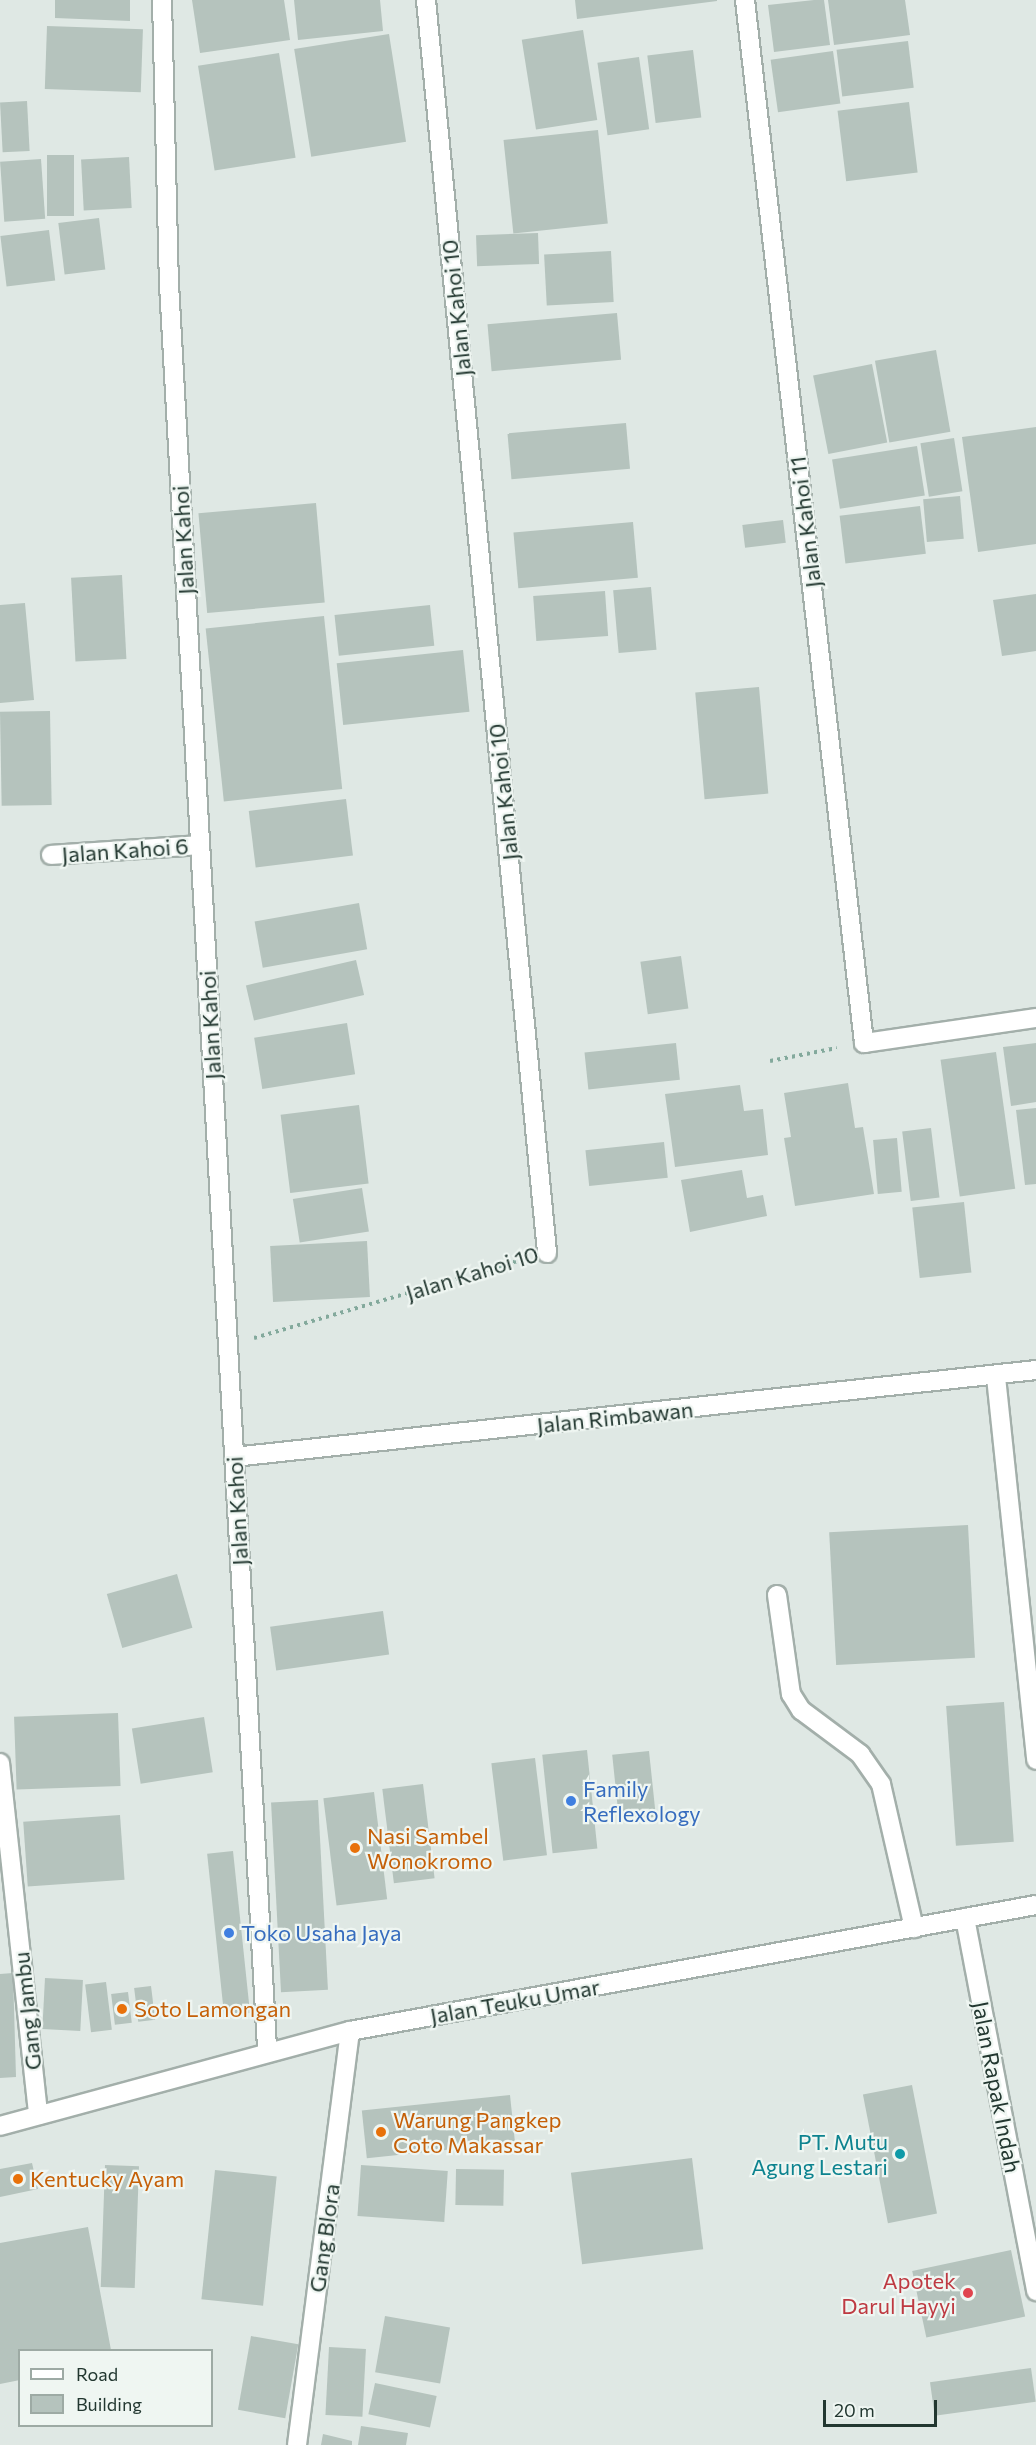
<!DOCTYPE html>
<html>
<head>
<meta charset="utf-8">
<style>
	body { margin:0 }
	#map { position:relative; width:1036px; height:2445px; overflow:hidden; background:#dfe8e4; font-family:Commissioner,sans-serif }
	div>[style] { position:absolute }
	.building>* { inset:0; background:#b5c3bd; transform-origin:0 0 }
	.path>* { height:4px; margin-top:-2px; transform-origin:0; background:repeating-linear-gradient(90deg,#83a99c 0 3px,transparent 0 7.5px) }
	.roads { filter:drop-shadow(2px 0 #a3afaa) drop-shadow(-2px 0 #a3afaa) drop-shadow(0 2px #a3afaa) drop-shadow(0 -2px #a3afaa) }
	.street>* { height:18px; margin:-9px; padding:0 9px; transform-origin:9px; border-radius:9px; background:#fff }
	.secondary>* { height:18px; margin:-9px; padding:0 9px; transform-origin:9px; border-radius:9px; background:#fff }
	.dots>* { width:16px; height:16px; translate:-50% -50%; box-sizing:border-box; border:3px solid #eff6f2; border-radius:50% }
	span { translate:-50% -50%; white-space:nowrap; text-align:center; line-height:1.15; -webkit-text-stroke:4.5px #eff6f2; paint-order:stroke }
	.street-label { font-size:22px; color:#223730 }
	.shop-label { font-size:22px; color:#366cbe }
	.left { translate:0 -50%; text-align:left }
	.food-label { font-size:22px; color:#c56008 }
	.culture-label { font-size:22px; color:#0d838f }
	.right { translate:-100% -50%; text-align:right }
	.health-label { font-size:22px; color:#be3a42 }
	.legend { position:absolute; left:18px; top:2349px; width:195px; height:78px; box-sizing:border-box; background:#eff6f2; border:2px solid #9daaa4; margin:0; padding:8px 10px; list-style:none; font-size:18px; color:#223730 }
	.legend li { display:flex; align-items:center; gap:12px; height:30px }
	.legend b { width:30px; border:2px solid #9daaa4 }
	.scale { position:absolute; left:823px; top:2400px; width:114px; height:27px; box-sizing:border-box; border:3px solid #223730; border-top:0; padding-left:8px; font-size:18px; line-height:21px; white-space:nowrap; color:#223730; -webkit-text-stroke:4px #eff6f2; paint-order:stroke }
</style>
</head>
<body>
<div id="map">
	<div class="building">
		<div style="clip-path:polygon(55px 0,130px 0,130px 21px,55px 18px)"></div>
		<div style="clip-path:polygon(192px 0,284px 0,290px 40px,200px 53px)"></div>
		<div style="clip-path:polygon(294px 0,380px 0,383px 31px,298px 40px)"></div>
		<div style="clip-path:polygon(575px 0,717px 0,717px 1px,577px 19px)"></div>
		<div style="clip-path:polygon(814px 0,824px 0,830px 45px,774px 52px,768px 5px)"></div>
		<div style="clip-path:polygon(828px 0,905px 0,910px 35px,834px 45px)"></div>
		<div style="left:47px;top:26px;width:96px;height:63px;rotate:2deg"></div>
		<div style="left:583px;top:30px;width:91px;height:62px;rotate:81deg"></div>
		<div style="left:389px;top:34px;width:109px;height:96px;rotate:81deg"></div>
		<div style="left:908px;top:41px;width:47px;height:72px;rotate:83deg"></div>
		<div style="left:693px;top:50px;width:68px;height:46px;rotate:83deg"></div>
		<div style="left:833px;top:51px;width:53px;height:63px;rotate:82deg"></div>
		<div style="left:279px;top:53px;width:106px;height:82px;rotate:81deg"></div>
		<div style="left:639px;top:57px;width:73px;height:42px;rotate:82deg"></div>
		<div style="left:27px;top:101px;width:50px;height:27px;rotate:87deg"></div>
		<div style="left:909px;top:102px;width:71px;height:72px;rotate:83deg"></div>
		<div style="left:598px;top:130px;width:94px;height:95px;rotate:84deg"></div>
		<div style="left:47px;top:155px;width:27px;height:61px"></div>
		<div style="left:129px;top:157px;width:51px;height:48px;rotate:87deg"></div>
		<div style="left:41px;top:159px;width:60px;height:41px;rotate:86deg"></div>
		<div style="left:99px;top:218px;width:52px;height:41px;rotate:83deg"></div>
		<div style="left:49px;top:230px;width:51px;height:49px;rotate:83deg"></div>
		<div style="left:538px;top:233px;width:31px;height:62px;rotate:88deg"></div>
		<div style="left:611px;top:251px;width:51px;height:67px;rotate:87deg"></div>
		<div style="left:617px;top:313px;width:47px;height:130px;rotate:85deg"></div>
		<div style="left:936px;top:350px;width:83px;height:62px;rotate:80deg"></div>
		<div style="left:872px;top:364px;width:80px;height:60px;rotate:79deg"></div>
		<div style="left:626px;top:423px;width:46px;height:119px;rotate:85deg"></div>
		<div style="clip-path:polygon(1036px 427px,1036px 544px,978px 552px,962px 437px)"></div>
		<div style="left:954px;top:438px;width:54px;height:34px;rotate:81deg"></div>
		<div style="left:917px;top:446px;width:50px;height:86px;rotate:81deg"></div>
		<div style="left:960px;top:496px;width:43px;height:37px;rotate:85deg"></div>
		<div style="left:316px;top:503px;width:100px;height:118px;rotate:85deg"></div>
		<div style="left:920px;top:506px;width:48px;height:81px;rotate:83deg"></div>
		<div style="left:783px;top:520px;width:23px;height:41px;rotate:83deg"></div>
		<div style="left:633px;top:522px;width:56px;height:120px;rotate:85deg"></div>
		<div style="left:122px;top:575px;width:84px;height:51px;rotate:87deg"></div>
		<div style="left:651px;top:587px;width:63px;height:38px;rotate:85deg"></div>
		<div style="left:605px;top:591px;width:45px;height:72px;rotate:86deg"></div>
		<div style="clip-path:polygon(1036px 594px,1036px 651px,1002px 656px,993px 600px)"></div>
		<div style="clip-path:polygon(25px 603px,34px 700px,0 703px,0 605px)"></div>
		<div style="left:430px;top:605px;width:41px;height:96px;rotate:84deg"></div>
		<div style="left:324px;top:616px;width:174px;height:119px;rotate:84deg"></div>
		<div style="left:463px;top:650px;width:62px;height:127px;rotate:84deg"></div>
		<div style="left:759px;top:687px;width:107px;height:64px;rotate:85deg"></div>
		<div style="left:50px;top:711px;width:94px;height:50px;rotate:89deg"></div>
		<div style="left:346px;top:799px;width:57px;height:98px;rotate:83deg"></div>
		<div style="left:359px;top:903px;width:47px;height:106px;rotate:80deg"></div>
		<div style="left:681px;top:956px;width:53px;height:41px;rotate:82deg"></div>
		<div style="left:356px;top:960px;width:36px;height:113px;rotate:77deg"></div>
		<div style="left:347px;top:1023px;width:52px;height:94px;rotate:81deg"></div>
		<div style="left:676px;top:1043px;width:37px;height:92px;rotate:84deg"></div>
		<div style="clip-path:polygon(1036px 1043px,1036px 1102px,1011px 1106px,1003px 1047px)"></div>
		<div style="left:996px;top:1052px;width:138px;height:56px;rotate:82deg"></div>
		<div style="clip-path:polygon(848px 1083px,855px 1128px,863px 1127px,874px 1194px,795px 1206px,784px 1138px,791px 1137px,784px 1093px)"></div>
		<div style="clip-path:polygon(740px 1085px,744px 1111px,763px 1109px,768px 1155px,675px 1167px,665px 1094px)"></div>
		<div style="left:359px;top:1105px;width:79px;height:79px;rotate:83deg"></div>
		<div style="clip-path:polygon(1036px 1108px,1036px 1184px,1025px 1185px,1016px 1110px)"></div>
		<div style="left:931px;top:1128px;width:70px;height:29px;rotate:83deg"></div>
		<div style="left:897px;top:1138px;width:54px;height:24px;rotate:85deg"></div>
		<div style="left:664px;top:1142px;width:36px;height:79px;rotate:84deg"></div>
		<div style="clip-path:polygon(742px 1170px,747px 1198px,763px 1195px,767px 1216px,690px 1232px,681px 1180px)"></div>
		<div style="left:362px;top:1188px;width:44px;height:70px;rotate:81deg"></div>
		<div style="left:964px;top:1202px;width:71px;height:52px;rotate:84deg"></div>
		<div style="left:367px;top:1241px;width:56px;height:97px;rotate:87deg"></div>
		<div style="left:968px;top:1525px;width:133px;height:139px;rotate:87deg"></div>
		<div style="left:177px;top:1574px;width:56px;height:73px;rotate:74deg"></div>
		<div style="left:383px;top:1611px;width:44px;height:114px;rotate:82deg"></div>
		<div style="left:1004px;top:1702px;width:140px;height:58px;rotate:86deg"></div>
		<div style="left:118px;top:1713px;width:73px;height:104px;rotate:88deg"></div>
		<div style="left:204px;top:1717px;width:56px;height:73px;rotate:81deg"></div>
		<div style="left:587px;top:1750px;width:99px;height:45px;rotate:84deg"></div>
		<div style="left:649px;top:1751px;width:66px;height:37px;rotate:84deg"></div>
		<div style="left:535px;top:1758px;width:98px;height:44px;rotate:83deg"></div>
		<div style="left:423px;top:1784px;width:95px;height:41px;rotate:83deg"></div>
		<div style="left:374px;top:1792px;width:108px;height:51px;rotate:83deg"></div>
		<div style="left:318px;top:1800px;width:190px;height:47px;rotate:87deg"></div>
		<div style="left:120px;top:1815px;width:65px;height:97px;rotate:86deg"></div>
		<div style="left:233px;top:1851px;width:163px;height:26px;rotate:84deg"></div>
		<div style="clip-path:polygon(13px 1973px,16px 2077px,0 2078px,0 1974px)"></div>
		<div style="left:45px;top:1978px;width:38px;height:51px;rotate:3deg"></div>
		<div style="left:106px;top:1982px;width:48px;height:21px;rotate:83deg"></div>
		<div style="left:151px;top:1986px;width:34px;height:17px;rotate:83deg"></div>
		<div style="left:128px;top:1992px;width:31px;height:17px;rotate:83deg"></div>
		<div style="left:912px;top:2085px;width:131px;height:50px;rotate:79deg"></div>
		<div style="left:510px;top:2095px;width:48px;height:149px;rotate:84deg"></div>
		<div style="left:692px;top:2158px;width:92px;height:122px;rotate:83deg"></div>
		<div style="clip-path:polygon(32px 2163px,38px 2189px,0 2197px,0 2169px)"></div>
		<div style="left:105px;top:2165px;width:34px;height:122px;rotate:2deg"></div>
		<div style="left:361px;top:2165px;width:87px;height:51px;rotate:4deg"></div>
		<div style="left:456px;top:2169px;width:48px;height:36px;rotate:1deg"></div>
		<div style="left:215px;top:2170px;width:62px;height:130px;rotate:6deg"></div>
		<div style="clip-path:polygon(88px 2227px,111px 2350px,20px 2350px,20px 2380px,0 2384px,0 2243px)"></div>
		<div style="left:1011px;top:2250px;width:68px;height:101px;rotate:78deg"></div>
		<div style="left:385px;top:2316px;width:66px;height:57px;rotate:10deg"></div>
		<div style="left:251px;top:2336px;width:48px;height:75px;rotate:10deg"></div>
		<div style="left:329px;top:2347px;width:37px;height:68px;rotate:3deg"></div>
		<div style="left:1031px;top:2368px;width:34px;height:102px;rotate:82deg"></div>
		<div style="left:375px;top:2383px;width:63px;height:32px;rotate:12deg"></div>
		<div style="clip-path:polygon(361px 2426px,408px 2433px,406px 2445px,358px 2445px)"></div>
		<div style="clip-path:polygon(323px 2434px,352px 2441px,352px 2445px,321px 2445px)"></div>
	</div>
	<div class="path">
		<div style="left:770px;top:1061px;width:68px;rotate:-11deg"></div>
		<div style="left:254px;top:1338px;width:278px;rotate:-16.3deg"></div>
	</div>
	<div class="roads">
		<div class="street">
			<div style="left:162px;top:0;width:284px;rotate:88.6deg"></div>
			<div style="left:169px;top:284px;width:1769px;rotate:86.82deg"></div>
			<div style="left:426px;top:0;width:1259px;rotate:84.48deg"></div>
			<div style="left:745px;top:0;width:1050px;rotate:83.49deg"></div>
			<div style="left:864px;top:1043px;width:174px;rotate:-8.3deg"></div>
			<div style="left:51px;top:855px;width:149px;rotate:-3.8deg"></div>
			<div style="left:996px;top:1377px;width:385px;rotate:84deg"></div>
			<div style="left:234px;top:1457px;width:807px;rotate:-6.19deg"></div>
			<div style="left:777px;top:1595px;width:100px;rotate:82deg"></div>
			<div style="left:791px;top:1694px;width:19px;rotate:58deg"></div>
			<div style="left:801px;top:1710px;width:74px;rotate:36.7deg"></div>
			<div style="left:860px;top:1754px;width:37px;rotate:55deg"></div>
			<div style="left:881px;top:1784px;width:148px;rotate:77.1deg"></div>
			<div style="left:0;top:1763px;width:354px;rotate:83.8deg"></div>
			<div style="left:297px;top:2445px;width:417px;rotate:-82.7deg"></div>
		</div>
		<div class="secondary">
			<div style="left:965px;top:1918px;width:380px;rotate:79.2deg"></div>
			<div style="left:0;top:2126px;width:363px;rotate:-15.2deg"></div>
			<div style="left:350px;top:2031px;width:697px;rotate:-10.41deg"></div>
		</div>
	</div>
	<div class="dots">
		<div style="left:571px;top:1801px;background:#3f7fe0"></div>
		<div style="left:355px;top:1848px;background:#e8710a"></div>
		<div style="left:229px;top:1933px;background:#3f7fe0"></div>
		<div style="left:122px;top:2009px;background:#e8710a"></div>
		<div style="left:381px;top:2132px;background:#e8710a"></div>
		<div style="left:900px;top:2154px;background:#0f9aa8"></div>
		<div style="left:18px;top:2179px;background:#e8710a"></div>
		<div style="left:968px;top:2293px;background:#e0444e"></div>
	</div>
	<div class="street-label">
		<span style="left:456px;top:308px;rotate:-96deg">Jalan Kahoi 10</span>
		<span style="left:805px;top:522px;rotate:-97deg">Jalan Kahoi 11</span>
		<span style="left:183px;top:540px;rotate:-93deg">Jalan Kahoi</span>
		<span style="left:503px;top:792px;rotate:-96deg">Jalan Kahoi 10</span>
		<span style="left:125px;top:850px;rotate:-4deg">Jalan Kahoi 6</span>
		<span style="left:210px;top:1025px;rotate:-93deg">Jalan Kahoi</span>
		<span style="left:472px;top:1273px;rotate:-17deg">Jalan Kahoi 10</span>
		<span style="left:615px;top:1417px;rotate:-6deg">Jalan Rimbawan</span>
		<span style="left:237px;top:1511px;rotate:-93deg">Jalan Kahoi</span>
		<span style="left:515px;top:2001px;rotate:-10deg">Jalan Teuku Umar</span>
		<span style="left:27px;top:2011px;rotate:-96deg">Gang Jambu</span>
		<span style="left:997px;top:2087px;rotate:79deg">Jalan Rapak Indah</span>
		<span style="left:324px;top:2238px;rotate:-82deg">Gang Blora</span>
	</div>
	<div class="shop-label">
		<span class="left" style="left:583px;top:1801px">Family<br>Reflexology</span>
		<span class="left" style="left:241px;top:1933px">Toko Usaha Jaya</span>
	</div>
	<div class="food-label">
		<span class="left" style="left:367px;top:1848px">Nasi Sambel<br>Wonokromo</span>
		<span class="left" style="left:134px;top:2009px">Soto Lamongan</span>
		<span class="left" style="left:393px;top:2132px">Warung Pangkep<br>Coto Makassar</span>
		<span class="left" style="left:30px;top:2179px">Kentucky Ayam</span>
	</div>
	<div class="culture-label">
		<span class="right" style="left:888px;top:2154px">PT. Mutu<br>Agung Lestari</span>
	</div>
	<div class="health-label">
		<span class="right" style="left:956px;top:2293px">Apotek<br>Darul Hayyi</span>
	</div>
	<ul class="legend">
	<li><b style="height:8px;background:#fff"></b>Road</li>
	<li><b style="height:16px;background:#b5c3bd"></b>Building</li>
	</ul>
	<div class="scale">20 m</div>
</div>
</body>
</html>
